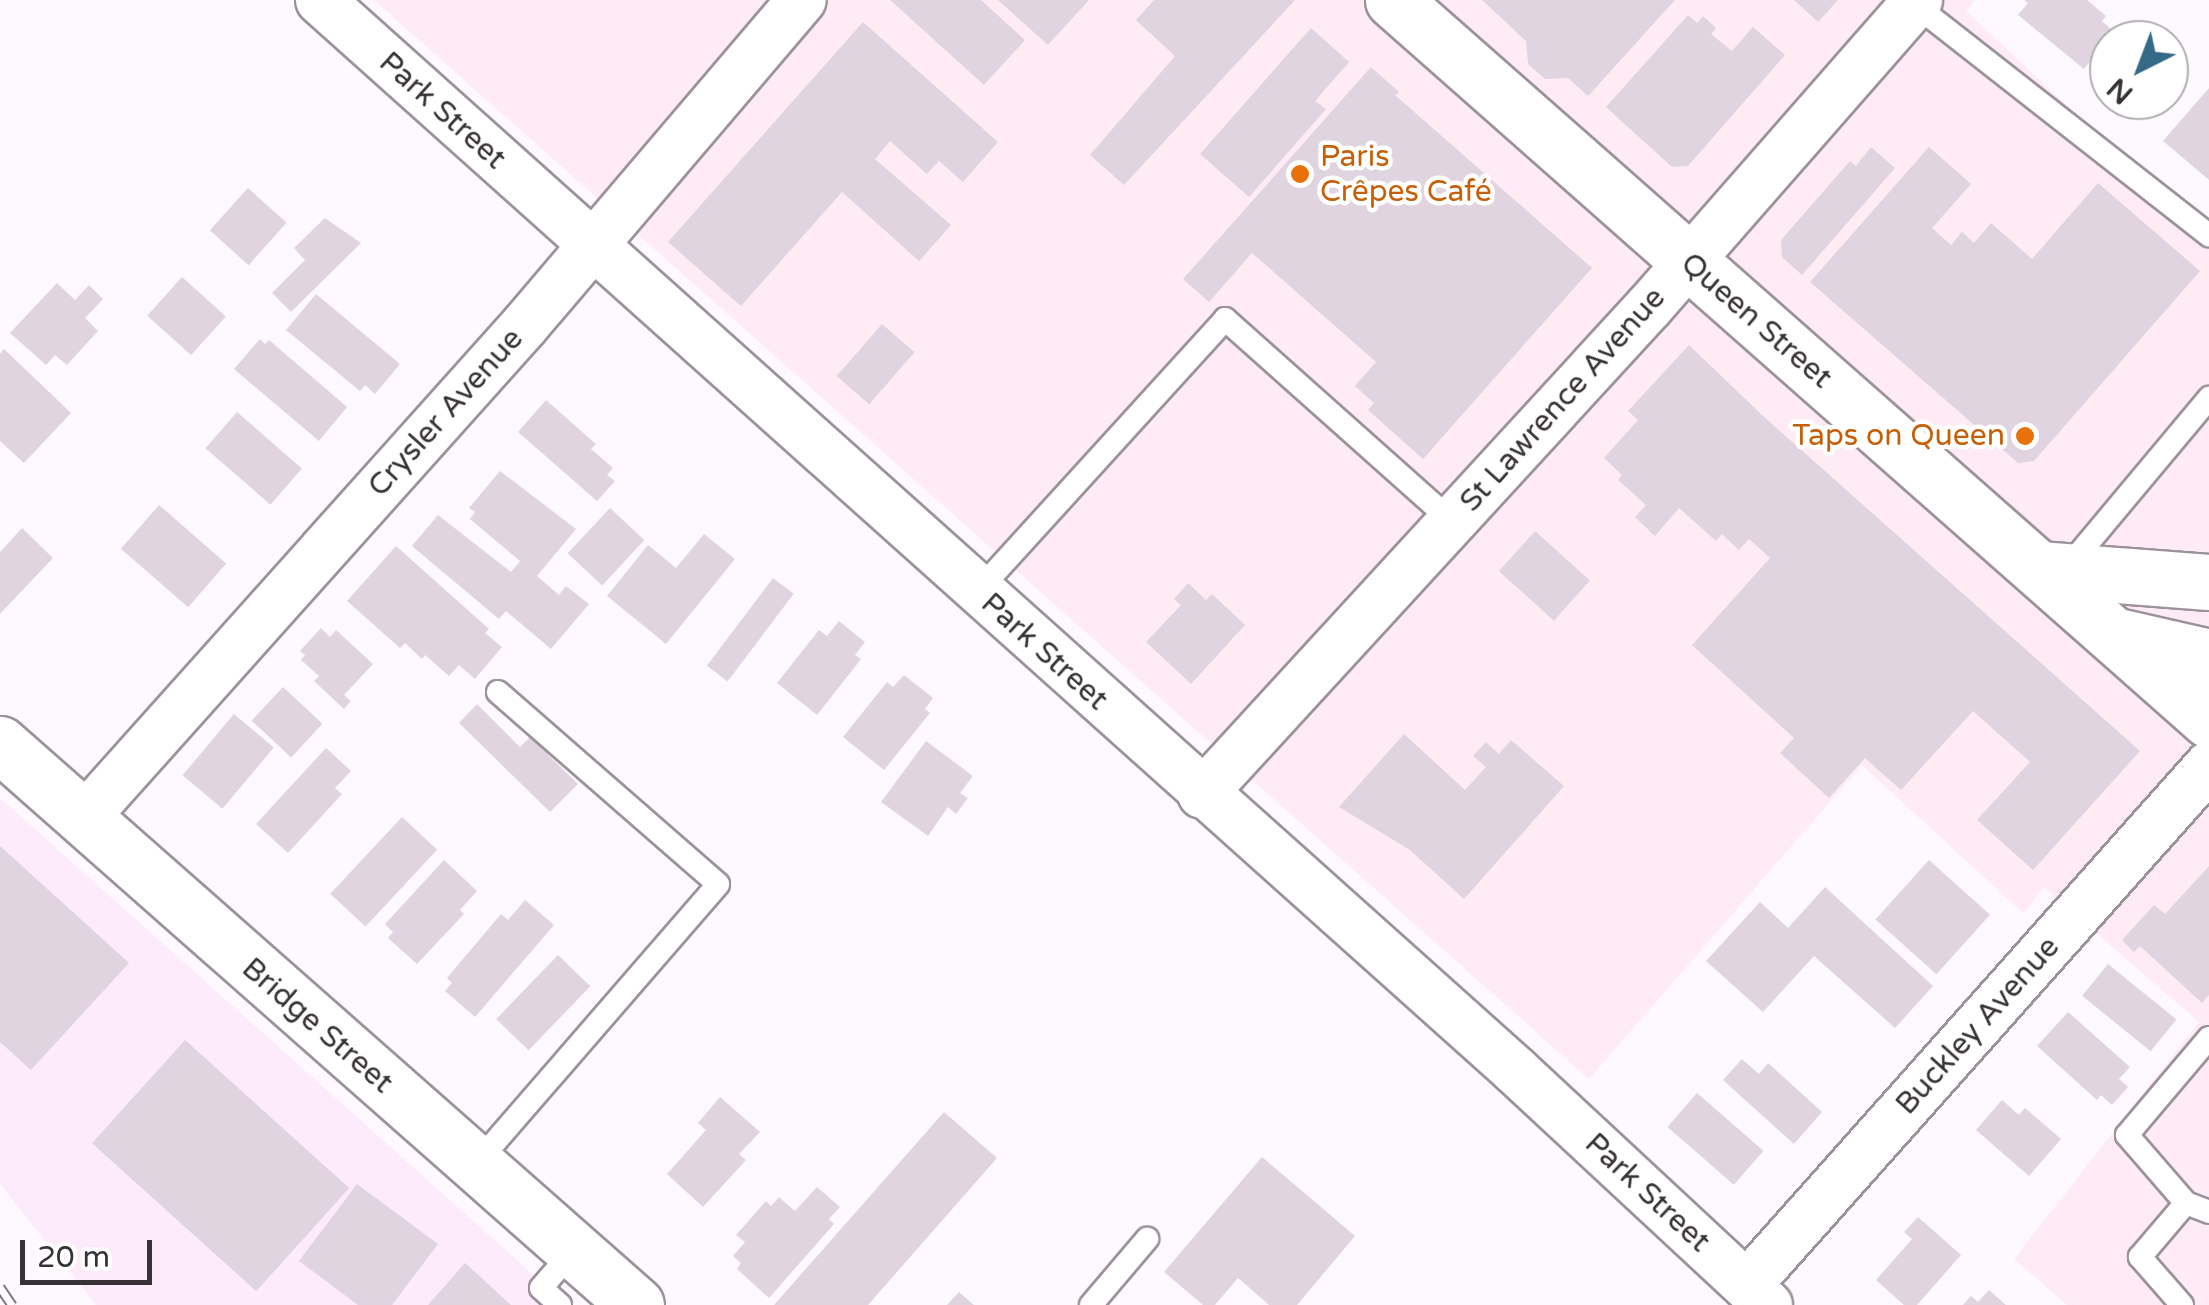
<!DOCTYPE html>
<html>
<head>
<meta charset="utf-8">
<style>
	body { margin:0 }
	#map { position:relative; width:2209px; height:1305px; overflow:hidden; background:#fef9fe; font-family:"Varela Round",sans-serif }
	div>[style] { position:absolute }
	.commercial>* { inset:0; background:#ffebf3 }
	.built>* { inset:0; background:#fdebfc }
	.building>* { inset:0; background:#dfd4df; transform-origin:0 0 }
	.roads { filter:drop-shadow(2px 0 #9c929c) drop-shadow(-2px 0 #9c929c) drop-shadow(0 2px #9c929c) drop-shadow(0 -2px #9c929c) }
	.service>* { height:22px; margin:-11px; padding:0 11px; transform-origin:11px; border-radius:11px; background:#fff }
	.minor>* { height:48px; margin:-24px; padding:0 24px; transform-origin:24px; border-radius:24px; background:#fff }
	.tertiary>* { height:55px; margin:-27.5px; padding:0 27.5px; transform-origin:27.5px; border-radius:27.5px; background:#fff }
	.secondary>* { height:55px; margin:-27.5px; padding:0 27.5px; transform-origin:27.5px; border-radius:27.5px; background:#fff }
	.rail>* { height:11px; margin-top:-5.5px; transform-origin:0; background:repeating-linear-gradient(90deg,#fff 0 22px,#7b767b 0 44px); box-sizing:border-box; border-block:2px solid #7b767b }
	.dots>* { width:28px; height:28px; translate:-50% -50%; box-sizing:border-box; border:5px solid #fff; border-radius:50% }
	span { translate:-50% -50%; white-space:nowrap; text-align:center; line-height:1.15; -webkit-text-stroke:9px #fff; paint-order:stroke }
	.street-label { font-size:30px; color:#373236 }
	.food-label { font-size:30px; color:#c56008 }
	.left { translate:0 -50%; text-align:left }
	.right { translate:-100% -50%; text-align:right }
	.north { position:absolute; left:2089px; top:20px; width:100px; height:100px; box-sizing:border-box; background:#fff; border:2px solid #afadaf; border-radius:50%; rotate:222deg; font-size:28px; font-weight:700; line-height:40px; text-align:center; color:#373236 }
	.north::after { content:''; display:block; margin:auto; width:35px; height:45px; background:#356a86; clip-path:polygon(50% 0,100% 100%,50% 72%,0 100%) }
	.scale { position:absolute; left:20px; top:1240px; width:132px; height:45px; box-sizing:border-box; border:5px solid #373236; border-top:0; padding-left:12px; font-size:30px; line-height:35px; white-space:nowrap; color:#373236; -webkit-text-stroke:8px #fff; paint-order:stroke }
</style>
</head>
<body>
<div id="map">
	<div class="commercial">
		<div style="clip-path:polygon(374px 0,1975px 0,1966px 11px,2209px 239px,2209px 1305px,2067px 1305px,2014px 1259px,2199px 1022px,2043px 887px,2024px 914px,1862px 765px,1589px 1079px)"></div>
	</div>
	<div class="built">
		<div style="clip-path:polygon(0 798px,567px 1305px,96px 1305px,0 1184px)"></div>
	</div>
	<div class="building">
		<div style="clip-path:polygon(890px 0,981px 0,1025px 40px,984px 85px)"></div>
		<div style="clip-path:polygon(998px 0,1089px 0,1048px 45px)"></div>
		<div style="clip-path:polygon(1154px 0,1295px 0,1124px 185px,1090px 155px,1175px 56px,1136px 20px)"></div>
		<div style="clip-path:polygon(1482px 0,1675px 0,1588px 96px,1568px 78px,1545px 79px,1528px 64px,1526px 41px)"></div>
		<div style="clip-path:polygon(1794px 0,1838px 0,1818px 22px)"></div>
		<div style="clip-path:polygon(2024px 0,2087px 0,2106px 16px,2102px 21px,2114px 32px,2109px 48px,2104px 55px,2099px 50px,2084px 69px,2018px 15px,2028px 3px)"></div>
		<div style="clip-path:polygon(1688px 15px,1697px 23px,1703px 16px,1716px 28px,1711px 34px,1732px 51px,1753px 27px,1785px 55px,1688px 166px,1672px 167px,1606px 107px)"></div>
		<div style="clip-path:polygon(863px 22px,998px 142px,963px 182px,939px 161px,927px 174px,890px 141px,875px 159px,951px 225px,919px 261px,842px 192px,741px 306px,668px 242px)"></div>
		<div style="clip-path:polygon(1311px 28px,1349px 62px,1315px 101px,1326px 109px,1249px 197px,1200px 154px)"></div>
		<div style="clip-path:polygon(1371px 67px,1399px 92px,1395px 95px,1592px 268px,1423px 459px,1368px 410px,1374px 403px,1355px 386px,1376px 362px,1252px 253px,1209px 302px,1183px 279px)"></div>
		<div style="clip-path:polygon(2209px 88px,2209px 180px,2163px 141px)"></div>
		<div style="clip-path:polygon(1871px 147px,1895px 168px,1802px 275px,1782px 257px,1781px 240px,1850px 161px,1856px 166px)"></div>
		<div style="clip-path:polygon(1929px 147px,1971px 184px,1932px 228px,1951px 245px,1962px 232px,1974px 243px,1991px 223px,2032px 259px,2098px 183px,2200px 271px,2034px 461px,2018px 463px,1810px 282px)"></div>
		<div style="left:248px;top:188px;width:52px;height:57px;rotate:42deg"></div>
		<div style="clip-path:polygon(325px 218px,361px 243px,291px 312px,272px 293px,305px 260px,294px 248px)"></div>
		<div style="left:182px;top:277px;width:59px;height:52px;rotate:42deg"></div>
		<div style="clip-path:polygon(57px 283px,75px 300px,89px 285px,103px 299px,85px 318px,98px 331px,67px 365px,55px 355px,46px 365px,10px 333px)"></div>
		<div style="clip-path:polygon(316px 294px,400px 364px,375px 394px,365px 385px,360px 391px,286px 330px)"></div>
		<div style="left:882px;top:324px;width:43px;height:69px;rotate:41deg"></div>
		<div style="clip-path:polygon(260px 339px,265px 344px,269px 340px,347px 407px,319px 441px,234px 369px)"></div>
		<div style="clip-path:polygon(1689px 345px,1763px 416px,2140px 751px,2033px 870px,1977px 820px,2030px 762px,1973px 711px,1901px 790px,1865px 758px,1829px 798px,1780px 753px,1794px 738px,1692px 645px,1770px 558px,1749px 539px,1739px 550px,1722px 534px,1716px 541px,1679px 508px,1655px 536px,1635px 517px,1646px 505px,1618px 480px,1622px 475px,1604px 458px,1638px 420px,1628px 411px)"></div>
		<div style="clip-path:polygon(4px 349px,71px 413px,24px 463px,0 441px,0 354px)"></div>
		<div style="clip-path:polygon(546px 400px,596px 444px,591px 449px,613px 468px,607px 475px,615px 481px,597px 501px,518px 432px)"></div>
		<div style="left:237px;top:412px;width:86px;height:48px;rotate:41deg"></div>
		<div style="clip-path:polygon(500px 471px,576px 529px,537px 576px,559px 595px,566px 586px,589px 604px,551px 649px,506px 611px,499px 619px,412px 546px,438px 515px,511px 572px,520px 561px,470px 519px,475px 512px,469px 508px)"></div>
		<div style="left:159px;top:505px;width:89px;height:58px;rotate:41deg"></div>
		<div style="left:610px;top:508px;width:47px;height:62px;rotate:43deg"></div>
		<div style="clip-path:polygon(22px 528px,53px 558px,0 614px,0 552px)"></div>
		<div style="left:1535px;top:531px;width:74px;height:54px;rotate:42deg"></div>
		<div style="clip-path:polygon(704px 534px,735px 559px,666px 644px,607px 596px,648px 545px,676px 568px)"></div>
		<div style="clip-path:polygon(396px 546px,489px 629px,485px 633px,502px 647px,475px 679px,459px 665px,449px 676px,425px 655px,422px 659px,405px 643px,400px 648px,347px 601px)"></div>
		<div style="left:773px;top:578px;width:26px;height:110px;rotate:37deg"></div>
		<div style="clip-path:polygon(1188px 583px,1206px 600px,1212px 594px,1245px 625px,1191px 684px,1146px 642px,1181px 605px,1174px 599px)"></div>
		<div style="clip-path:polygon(839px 621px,865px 642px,855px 655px,861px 659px,817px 715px,777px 683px,819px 630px,827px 636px)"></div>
		<div style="clip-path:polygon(321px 628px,330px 637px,336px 630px,373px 664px,344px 695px,351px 701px,344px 709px,314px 681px,319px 676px,301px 660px,305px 655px,300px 651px)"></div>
		<div style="clip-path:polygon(904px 675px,933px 698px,925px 709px,930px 713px,884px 770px,843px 737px,887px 682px,893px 687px)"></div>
		<div style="left:283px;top:687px;width:54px;height:46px;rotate:43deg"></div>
		<div style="clip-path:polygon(477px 704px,520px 747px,530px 737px,578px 784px,550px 812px,459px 723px)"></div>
		<div style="left:234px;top:714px;width:52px;height:80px;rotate:40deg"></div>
		<div style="clip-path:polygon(1404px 734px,1465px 790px,1486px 767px,1473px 756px,1486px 742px,1499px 754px,1511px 740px,1564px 786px,1464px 899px,1410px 850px,1339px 807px)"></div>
		<div style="clip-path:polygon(926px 741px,973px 776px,960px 793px,968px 798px,956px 814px,948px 807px,928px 836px,881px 802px)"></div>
		<div style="clip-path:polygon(326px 748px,351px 771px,335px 788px,342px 794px,288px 853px,256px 824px)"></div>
		<div style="left:402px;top:817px;width:48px;height:105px;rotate:43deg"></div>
		<div style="clip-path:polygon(0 846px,129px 963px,31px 1070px,0 1042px)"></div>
		<div style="clip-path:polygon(444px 860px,477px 891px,460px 910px,464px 914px,417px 964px,388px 938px,393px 932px,385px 924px)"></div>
		<div style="left:1929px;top:860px;width:82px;height:80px;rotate:42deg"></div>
		<div style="clip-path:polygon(2209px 866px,2209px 995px,2202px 1003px,2140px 946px,2134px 952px,2122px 940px,2154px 905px,2165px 914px)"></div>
		<div style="clip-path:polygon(1825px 887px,1933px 986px,1895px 1028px,1814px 956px,1763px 1012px,1706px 961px,1760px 902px,1788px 928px)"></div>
		<div style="clip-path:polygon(525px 900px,554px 925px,475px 1017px,445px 991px,452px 983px,447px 978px,501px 914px,508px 920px)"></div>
		<div style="left:558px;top:955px;width:45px;height:89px;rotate:44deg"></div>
		<div style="left:2108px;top:964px;width:88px;height:41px;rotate:39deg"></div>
		<div style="clip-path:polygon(2068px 1012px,2130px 1067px,2119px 1079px,2128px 1087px,2112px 1105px,2101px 1095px,2097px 1100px,2037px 1046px)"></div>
		<div style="left:185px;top:1040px;width:221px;height:139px;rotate:42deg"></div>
		<div style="clip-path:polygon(1742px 1059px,1759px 1074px,1768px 1063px,1822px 1112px,1794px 1144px,1723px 1080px)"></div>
		<div style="left:1697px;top:1093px;width:88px;height:45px;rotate:41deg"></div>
		<div style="clip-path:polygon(720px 1097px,760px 1132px,739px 1154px,746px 1160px,703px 1207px,667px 1174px,706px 1130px,698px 1123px)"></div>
		<div style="clip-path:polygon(2002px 1100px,2019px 1115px,2025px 1108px,2061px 1139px,2029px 1176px,1976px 1130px)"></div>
		<div style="clip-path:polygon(944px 1112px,997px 1158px,868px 1305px,774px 1305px)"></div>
		<div style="clip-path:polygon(1262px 1157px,1355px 1236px,1297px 1305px,1269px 1305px,1238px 1278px,1215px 1305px,1203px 1305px,1164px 1272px)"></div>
		<div style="clip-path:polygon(357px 1184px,438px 1244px,392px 1305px,358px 1305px,299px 1261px)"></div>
		<div style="clip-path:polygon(817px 1187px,840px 1207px,829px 1219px,834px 1224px,769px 1298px,737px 1269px,741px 1263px,733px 1256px,745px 1242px,736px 1235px,766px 1201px,771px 1206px,779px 1197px,795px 1211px)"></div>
		<div style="clip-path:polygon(1918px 1217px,1961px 1255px,1917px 1305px,1904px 1305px,1876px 1280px,1912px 1239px,1904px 1232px)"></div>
		<div style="clip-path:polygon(465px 1263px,511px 1305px,428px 1305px)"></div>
		<div style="clip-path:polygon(1989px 1290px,2006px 1305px,1963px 1305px,1971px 1296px,1978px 1302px)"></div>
		<div style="clip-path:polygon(959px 1292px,974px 1305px,947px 1305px)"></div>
	</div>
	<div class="roads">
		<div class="service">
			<div style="left:1914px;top:4px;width:375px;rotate:38.1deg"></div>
			<div style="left:2067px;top:568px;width:222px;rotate:-50.1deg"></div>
			<div style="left:977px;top:592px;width:369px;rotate:-47.7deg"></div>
			<div style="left:1225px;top:319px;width:304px;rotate:41.7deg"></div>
			<div style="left:2209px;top:1038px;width:127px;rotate:130.2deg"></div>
			<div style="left:2127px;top:1135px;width:90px;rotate:49.1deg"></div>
			<div style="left:2186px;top:1203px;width:25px;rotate:21deg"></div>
			<div style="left:475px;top:1165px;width:371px;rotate:-49.1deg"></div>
			<div style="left:718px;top:884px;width:292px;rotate:-138.9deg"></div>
			<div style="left:560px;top:1305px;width:25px;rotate:-138deg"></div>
			<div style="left:541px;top:1288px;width:49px;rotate:-49.1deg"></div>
			<div style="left:1091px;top:1305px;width:87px;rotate:-49.7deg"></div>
			<div style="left:2182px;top:1305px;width:64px;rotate:-131.2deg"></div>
			<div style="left:2140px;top:1257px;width:71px;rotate:-49.6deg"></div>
		</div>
		<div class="minor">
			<div style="left:320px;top:0;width:1605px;rotate:41.84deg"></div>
			<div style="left:1516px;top:1071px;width:344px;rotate:42.9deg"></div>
			<div style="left:1202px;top:794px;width:662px;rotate:-47.45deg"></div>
			<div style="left:1650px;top:306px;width:407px;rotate:-48.8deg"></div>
			<div style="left:83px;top:819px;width:663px;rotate:-48.18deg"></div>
			<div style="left:525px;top:325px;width:427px;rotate:-49.6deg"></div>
			<div style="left:1747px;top:1285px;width:695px;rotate:-48.33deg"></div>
		</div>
		<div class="tertiary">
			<div style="left:1393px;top:0;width:1088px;rotate:41.42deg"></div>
			<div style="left:2039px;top:569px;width:170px;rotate:4.4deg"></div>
			<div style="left:2122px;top:637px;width:89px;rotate:12.9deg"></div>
		</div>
		<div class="secondary">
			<div style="left:0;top:744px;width:848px;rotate:41.41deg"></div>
		</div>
	</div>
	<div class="rail">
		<div style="left:0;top:1287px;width:22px;rotate:56deg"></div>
	</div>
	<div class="dots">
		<div style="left:1300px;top:174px;background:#e8710a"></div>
		<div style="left:2025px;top:436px;background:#e8710a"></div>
	</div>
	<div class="street-label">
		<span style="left:442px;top:111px;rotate:42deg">Park Street</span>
		<span style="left:1756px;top:321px;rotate:41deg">Queen Street</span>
		<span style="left:1563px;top:400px;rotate:-48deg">St Lawrence Avenue</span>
		<span style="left:446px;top:413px;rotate:-48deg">Crysler Avenue</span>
		<span style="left:1044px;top:652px;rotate:42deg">Park Street</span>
		<span style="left:317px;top:1026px;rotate:41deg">Bridge Street</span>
		<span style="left:1978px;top:1026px;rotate:-48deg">Buckley Avenue</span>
		<span style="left:1647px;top:1193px;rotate:43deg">Park Street</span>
	</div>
	<div class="food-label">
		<span class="left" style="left:1320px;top:174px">Paris<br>Crêpes Café</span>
		<span class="right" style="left:2005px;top:436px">Taps on Queen</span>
	</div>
	<div class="north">N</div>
	<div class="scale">20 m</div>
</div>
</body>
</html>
